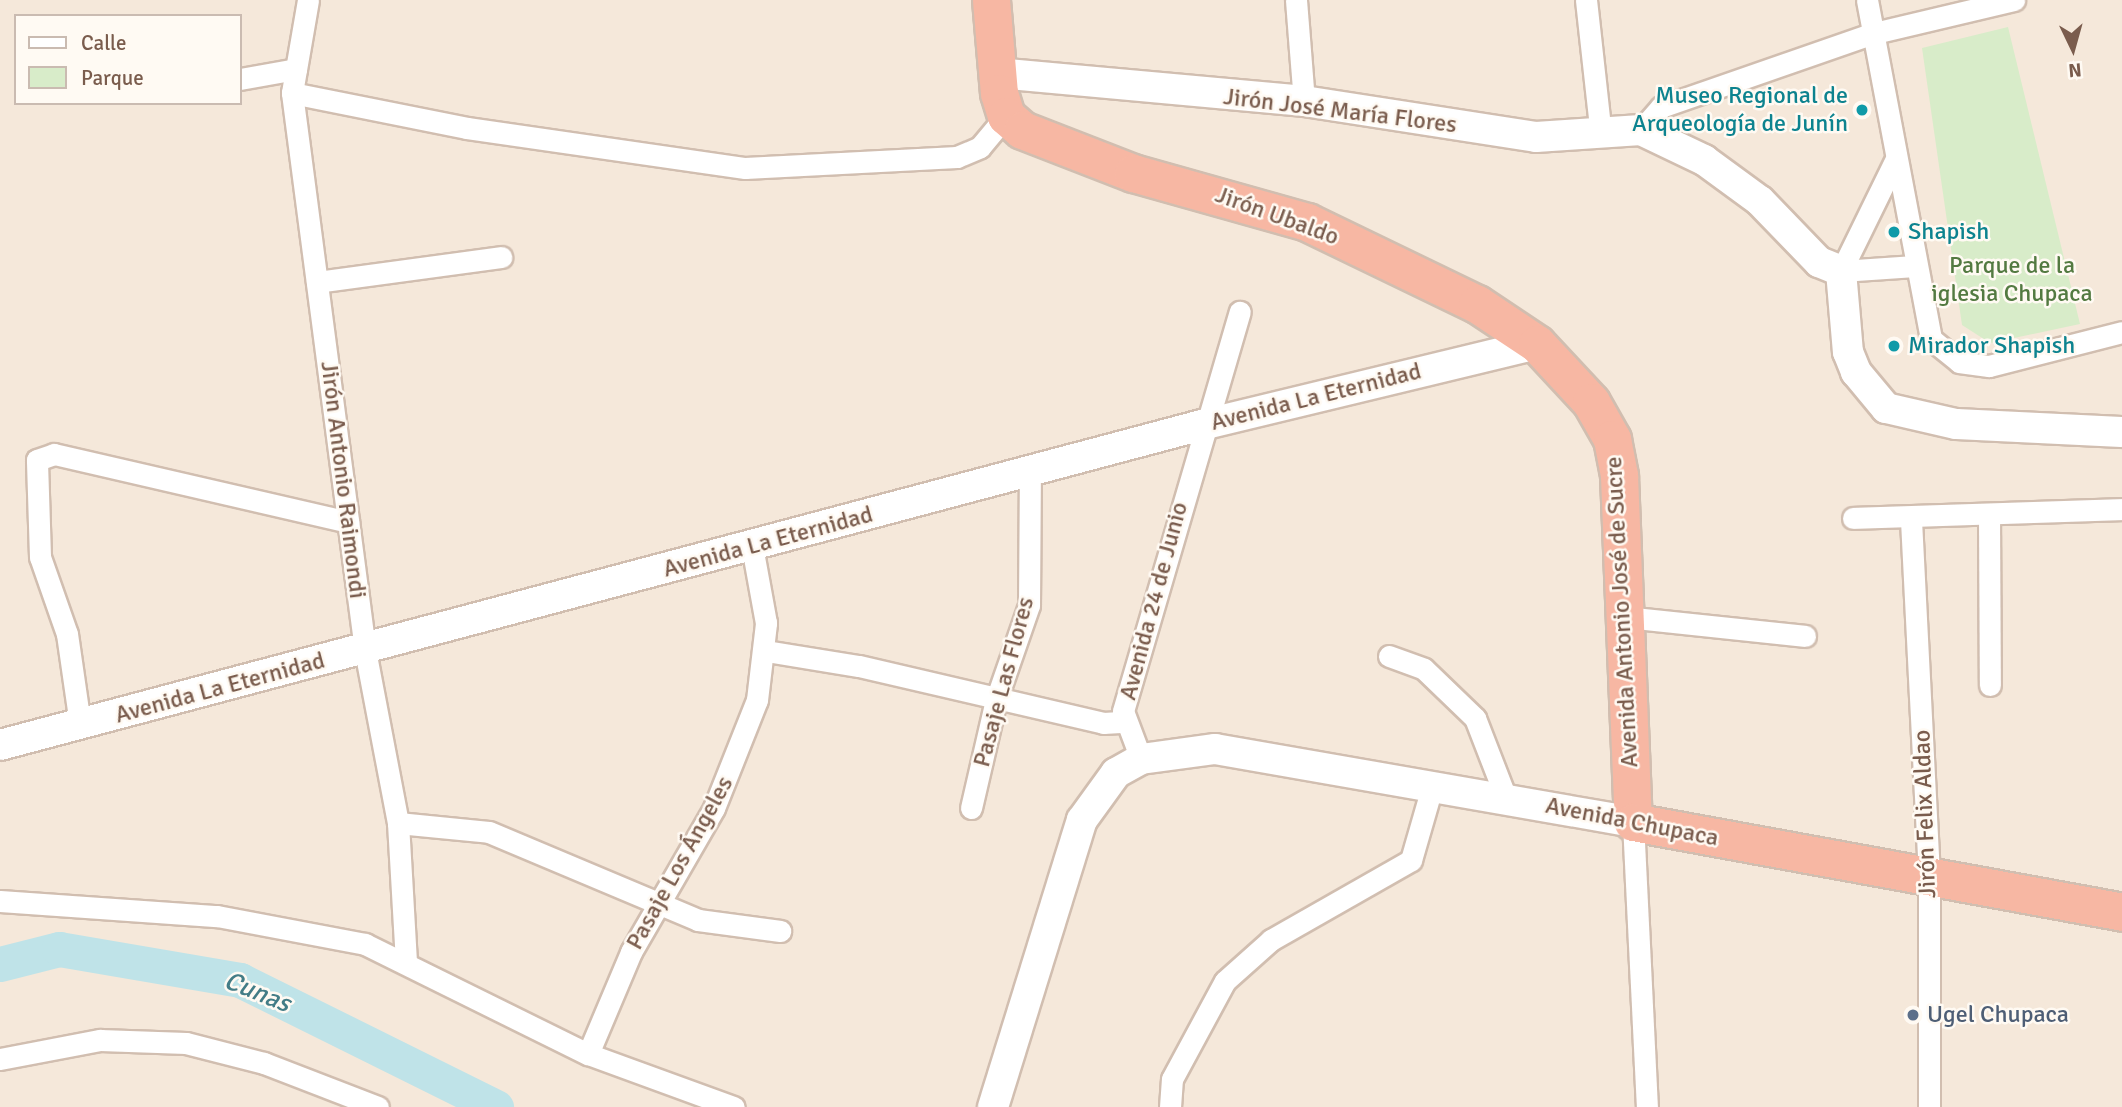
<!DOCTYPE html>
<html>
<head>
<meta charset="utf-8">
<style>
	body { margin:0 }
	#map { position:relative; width:2122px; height:1107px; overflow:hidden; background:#fdf6ec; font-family:Signika,sans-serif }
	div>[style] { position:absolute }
	.residential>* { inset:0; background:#f5e8da }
	.green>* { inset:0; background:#d8ecc9 }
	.river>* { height:35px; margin:-17.5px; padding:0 17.5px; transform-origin:17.5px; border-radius:17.5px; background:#bfe3e8 }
	.roads { filter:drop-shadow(2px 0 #d1beb0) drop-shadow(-2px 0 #d1beb0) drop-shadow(0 2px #d1beb0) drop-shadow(0 -2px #d1beb0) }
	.street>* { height:21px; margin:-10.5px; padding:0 10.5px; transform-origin:10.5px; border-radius:10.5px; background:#fff }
	.secondary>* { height:30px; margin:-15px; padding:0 15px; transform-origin:15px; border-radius:15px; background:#fff }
	.highway>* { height:37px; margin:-18.5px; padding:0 18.5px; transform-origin:18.5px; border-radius:18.5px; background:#f7b7a3 }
	.dots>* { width:19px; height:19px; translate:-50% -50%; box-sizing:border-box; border:4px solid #fffaf3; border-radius:50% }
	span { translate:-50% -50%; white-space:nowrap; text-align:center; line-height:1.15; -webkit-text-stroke:5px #fffaf3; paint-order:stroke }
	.culture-label { font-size:24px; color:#0d838f }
	.right { translate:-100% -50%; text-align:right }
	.left { translate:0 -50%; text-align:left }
	.street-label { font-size:24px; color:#7a5c4d }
	.park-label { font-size:24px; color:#537a41 }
	.service-label { font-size:24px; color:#4e5e75 }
	.water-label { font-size:26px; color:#437c86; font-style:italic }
	.legend { position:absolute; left:14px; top:14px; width:228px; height:91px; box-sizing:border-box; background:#fffaf3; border:2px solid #cabbb1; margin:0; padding:9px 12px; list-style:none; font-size:21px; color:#7a5c4d }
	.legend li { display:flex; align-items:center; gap:14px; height:35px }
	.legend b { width:35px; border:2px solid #cabbb1 }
	.north { position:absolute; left:2038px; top:14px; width:70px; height:70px; -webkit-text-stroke:5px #fffaf3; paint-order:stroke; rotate:175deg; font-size:19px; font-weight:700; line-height:28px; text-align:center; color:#7a5c4d }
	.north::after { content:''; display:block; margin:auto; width:24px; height:32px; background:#7a5c4d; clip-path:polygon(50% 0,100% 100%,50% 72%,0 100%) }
</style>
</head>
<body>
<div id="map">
	<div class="residential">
		<div style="clip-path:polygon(evenodd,0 0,2122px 0,2122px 1107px,0 1107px,0 0,16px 16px,240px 16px,240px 103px,16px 103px,16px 16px)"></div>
	</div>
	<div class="green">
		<div style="clip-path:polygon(2008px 27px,2080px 324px,1990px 343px,1962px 325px,1922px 48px)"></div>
	</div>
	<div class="river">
		<div style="left:0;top:964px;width:61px;rotate:-14.3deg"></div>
		<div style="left:59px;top:949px;width:184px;rotate:9.7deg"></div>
		<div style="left:240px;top:980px;width:286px;rotate:26.4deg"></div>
	</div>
	<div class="roads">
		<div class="street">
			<div style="left:308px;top:0;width:94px;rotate:99.8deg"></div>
			<div style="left:292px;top:93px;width:562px;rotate:82.53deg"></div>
			<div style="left:365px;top:650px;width:176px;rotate:79.2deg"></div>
			<div style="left:398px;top:823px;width:137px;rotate:86.7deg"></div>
			<div style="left:1296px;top:0;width:101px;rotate:85.5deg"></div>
			<div style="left:1586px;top:0;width:136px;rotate:83.7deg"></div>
			<div style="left:1867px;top:0;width:345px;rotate:79.3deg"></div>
			<div style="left:1931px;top:339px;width:36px;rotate:39deg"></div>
			<div style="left:1959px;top:362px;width:30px;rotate:8deg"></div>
			<div style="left:1989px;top:366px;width:137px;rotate:-14.3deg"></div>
			<div style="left:240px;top:79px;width:57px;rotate:-10.1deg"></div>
			<div style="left:292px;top:93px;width:178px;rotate:11.3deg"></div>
			<div style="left:467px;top:128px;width:281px;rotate:8.2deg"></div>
			<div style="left:745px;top:168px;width:212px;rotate:-3deg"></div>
			<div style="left:957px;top:157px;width:25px;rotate:-23deg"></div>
			<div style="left:980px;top:147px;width:40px;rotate:-50deg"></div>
			<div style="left:1641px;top:130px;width:30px;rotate:-49deg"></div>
			<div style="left:1661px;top:107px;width:225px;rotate:-19.2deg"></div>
			<div style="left:1874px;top:33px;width:144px;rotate:-13.3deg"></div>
			<div style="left:1841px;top:271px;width:123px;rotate:-63.9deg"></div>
			<div style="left:1841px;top:271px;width:74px;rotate:-3.9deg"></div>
			<div style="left:317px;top:282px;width:186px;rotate:-7.7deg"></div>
			<div style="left:1989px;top:516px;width:169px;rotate:89.7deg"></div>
			<div style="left:1853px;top:518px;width:269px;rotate:-1.9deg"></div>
			<div style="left:1911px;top:520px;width:359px;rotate:87.1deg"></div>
			<div style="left:1929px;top:879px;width:228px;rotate:90deg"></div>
			<div style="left:1625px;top:617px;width:181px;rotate:6deg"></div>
			<div style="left:766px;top:651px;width:94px;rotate:9.2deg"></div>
			<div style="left:859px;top:666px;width:251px;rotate:13.1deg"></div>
			<div style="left:1103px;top:723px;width:22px;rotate:-3deg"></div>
			<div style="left:1389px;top:656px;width:37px;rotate:20deg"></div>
			<div style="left:1424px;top:669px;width:71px;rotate:43.9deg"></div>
			<div style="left:1475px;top:718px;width:86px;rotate:68.8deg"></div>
			<div style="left:80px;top:724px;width:91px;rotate:-98.2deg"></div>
			<div style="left:67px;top:634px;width:82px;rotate:-109.3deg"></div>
			<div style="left:40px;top:557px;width:97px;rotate:-91.8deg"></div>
			<div style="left:37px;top:460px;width:18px;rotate:-19deg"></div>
			<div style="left:54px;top:454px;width:302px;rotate:13deg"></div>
			<div style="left:1141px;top:759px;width:51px;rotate:-110.6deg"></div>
			<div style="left:1123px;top:711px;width:416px;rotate:-73.7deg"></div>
			<div style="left:971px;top:808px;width:111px;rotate:-77deg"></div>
			<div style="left:996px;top:700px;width:101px;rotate:-70.8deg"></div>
			<div style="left:1029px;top:605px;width:134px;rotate:-89.6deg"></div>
			<div style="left:1633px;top:822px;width:285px;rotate:87.2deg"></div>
			<div style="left:398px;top:823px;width:91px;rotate:5.6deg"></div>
			<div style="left:489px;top:832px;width:227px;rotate:22.8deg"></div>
			<div style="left:698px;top:920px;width:83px;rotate:7.6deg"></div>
			<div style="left:0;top:901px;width:218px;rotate:4deg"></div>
			<div style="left:217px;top:916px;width:151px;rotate:10.7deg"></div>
			<div style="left:365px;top:944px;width:249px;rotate:26.3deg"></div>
			<div style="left:588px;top:1054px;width:155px;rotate:20deg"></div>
			<div style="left:588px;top:1054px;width:111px;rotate:-67.1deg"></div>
			<div style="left:631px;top:952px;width:166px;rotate:-60deg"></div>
			<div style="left:714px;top:808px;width:116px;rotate:-68.3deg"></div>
			<div style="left:757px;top:700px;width:78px;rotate:-83.3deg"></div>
			<div style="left:766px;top:623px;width:78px;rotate:-100.3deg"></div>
			<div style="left:0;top:1059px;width:102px;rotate:-10.8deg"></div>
			<div style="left:100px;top:1040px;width:86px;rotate:2deg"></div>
			<div style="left:186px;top:1043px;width:81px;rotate:14.4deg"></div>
			<div style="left:264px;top:1063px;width:122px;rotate:21.1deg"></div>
			<div style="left:1170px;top:1107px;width:28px;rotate:-86deg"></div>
			<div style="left:1172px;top:1079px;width:111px;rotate:-61.6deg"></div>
			<div style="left:1225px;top:981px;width:62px;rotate:-41.7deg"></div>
			<div style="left:1271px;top:940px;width:161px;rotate:-29.7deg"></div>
			<div style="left:1411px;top:860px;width:79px;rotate:-73.9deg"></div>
		</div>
		<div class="secondary">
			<div style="left:997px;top:73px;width:308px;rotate:5.2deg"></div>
			<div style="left:1304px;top:101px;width:235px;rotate:8.8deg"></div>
			<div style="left:1536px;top:137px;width:105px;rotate:-3.8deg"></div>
			<div style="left:1641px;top:130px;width:70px;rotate:25.5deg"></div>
			<div style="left:1704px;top:160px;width:69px;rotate:36.2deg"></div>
			<div style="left:1760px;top:201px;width:85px;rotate:46deg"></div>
			<div style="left:1819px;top:262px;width:24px;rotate:22deg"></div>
			<div style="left:1841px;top:271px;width:81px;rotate:85.1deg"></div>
			<div style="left:1848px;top:352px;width:22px;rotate:68deg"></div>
			<div style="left:1856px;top:372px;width:47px;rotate:50.2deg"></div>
			<div style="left:1886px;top:408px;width:72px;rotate:12.9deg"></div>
			<div style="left:1956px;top:424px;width:166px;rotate:2.8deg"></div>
			<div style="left:0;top:745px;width:1244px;rotate:-14.91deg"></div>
			<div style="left:1202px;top:425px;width:345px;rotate:-13.6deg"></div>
			<div style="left:993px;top:1107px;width:300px;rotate:-72.8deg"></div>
			<div style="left:1082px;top:820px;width:58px;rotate:-54.1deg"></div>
			<div style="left:1116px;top:773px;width:29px;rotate:-29deg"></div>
			<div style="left:1141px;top:759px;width:75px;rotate:-7.7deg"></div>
			<div style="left:1215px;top:749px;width:424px;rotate:9.9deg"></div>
		</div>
		<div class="highway">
			<div style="left:991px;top:0;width:93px;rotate:85.1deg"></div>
			<div style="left:999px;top:93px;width:24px;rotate:73deg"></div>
			<div style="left:1006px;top:116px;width:21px;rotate:41deg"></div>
			<div style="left:1022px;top:130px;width:119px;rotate:21.2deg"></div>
			<div style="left:1133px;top:173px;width:181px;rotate:15.7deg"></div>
			<div style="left:1307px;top:222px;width:189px;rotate:25.8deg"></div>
			<div style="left:1477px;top:304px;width:72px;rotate:33.7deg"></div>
			<div style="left:1537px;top:344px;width:79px;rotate:47deg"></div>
			<div style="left:1591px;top:402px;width:43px;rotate:60.4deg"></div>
			<div style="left:1612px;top:439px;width:38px;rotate:79deg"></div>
			<div style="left:1619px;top:476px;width:346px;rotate:87.7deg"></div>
			<div style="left:1633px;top:822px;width:497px;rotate:10.4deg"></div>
		</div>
	</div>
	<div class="dots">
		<div style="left:1862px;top:110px;background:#0f9aa8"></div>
		<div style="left:1894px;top:232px;background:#0f9aa8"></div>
		<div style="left:1894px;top:346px;background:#0f9aa8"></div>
		<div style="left:1913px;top:1015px;background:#5c6f8a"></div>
	</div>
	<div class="culture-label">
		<span class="right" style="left:1848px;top:110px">Museo Regional de<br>Arqueología de Junín</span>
		<span class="left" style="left:1908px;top:232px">Shapish</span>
		<span class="left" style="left:1908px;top:346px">Mirador Shapish</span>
	</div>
	<div class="street-label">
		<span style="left:1340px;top:111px;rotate:7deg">Jirón José María Flores</span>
		<span style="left:1277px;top:216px;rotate:20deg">Jirón Ubaldo</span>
		<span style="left:1316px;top:397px;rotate:-14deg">Avenida La Eternidad</span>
		<span style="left:343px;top:480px;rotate:83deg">Jirón Antonio Raimondi</span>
		<span style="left:768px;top:542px;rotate:-15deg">Avenida La Eternidad</span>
		<span style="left:1154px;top:601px;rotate:-75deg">Avenida 24 de Junio</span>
		<span style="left:1622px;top:612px;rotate:-93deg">Avenida Antonio José de Sucre</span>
		<span style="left:1004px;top:682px;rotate:-75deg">Pasaje Las Flores</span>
		<span style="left:220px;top:688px;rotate:-15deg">Avenida La Eternidad</span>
		<span style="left:1925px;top:814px;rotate:-92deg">Jirón Felix Aldao</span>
		<span style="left:1632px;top:822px;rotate:11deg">Avenida Chupaca</span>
		<span style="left:680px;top:863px;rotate:-61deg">Pasaje Los Ángeles</span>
	</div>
	<div class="park-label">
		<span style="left:2012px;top:280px">Parque de la<br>iglesia Chupaca</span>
	</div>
	<div class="service-label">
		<span class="left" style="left:1927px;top:1015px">Ugel Chupaca</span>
	</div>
	<div class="water-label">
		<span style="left:257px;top:993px;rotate:22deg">Cunas</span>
	</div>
	<ul class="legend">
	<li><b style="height:9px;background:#fff"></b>Calle</li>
	<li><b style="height:19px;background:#d8ecc9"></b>Parque</li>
	</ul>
	<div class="north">N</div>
</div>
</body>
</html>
